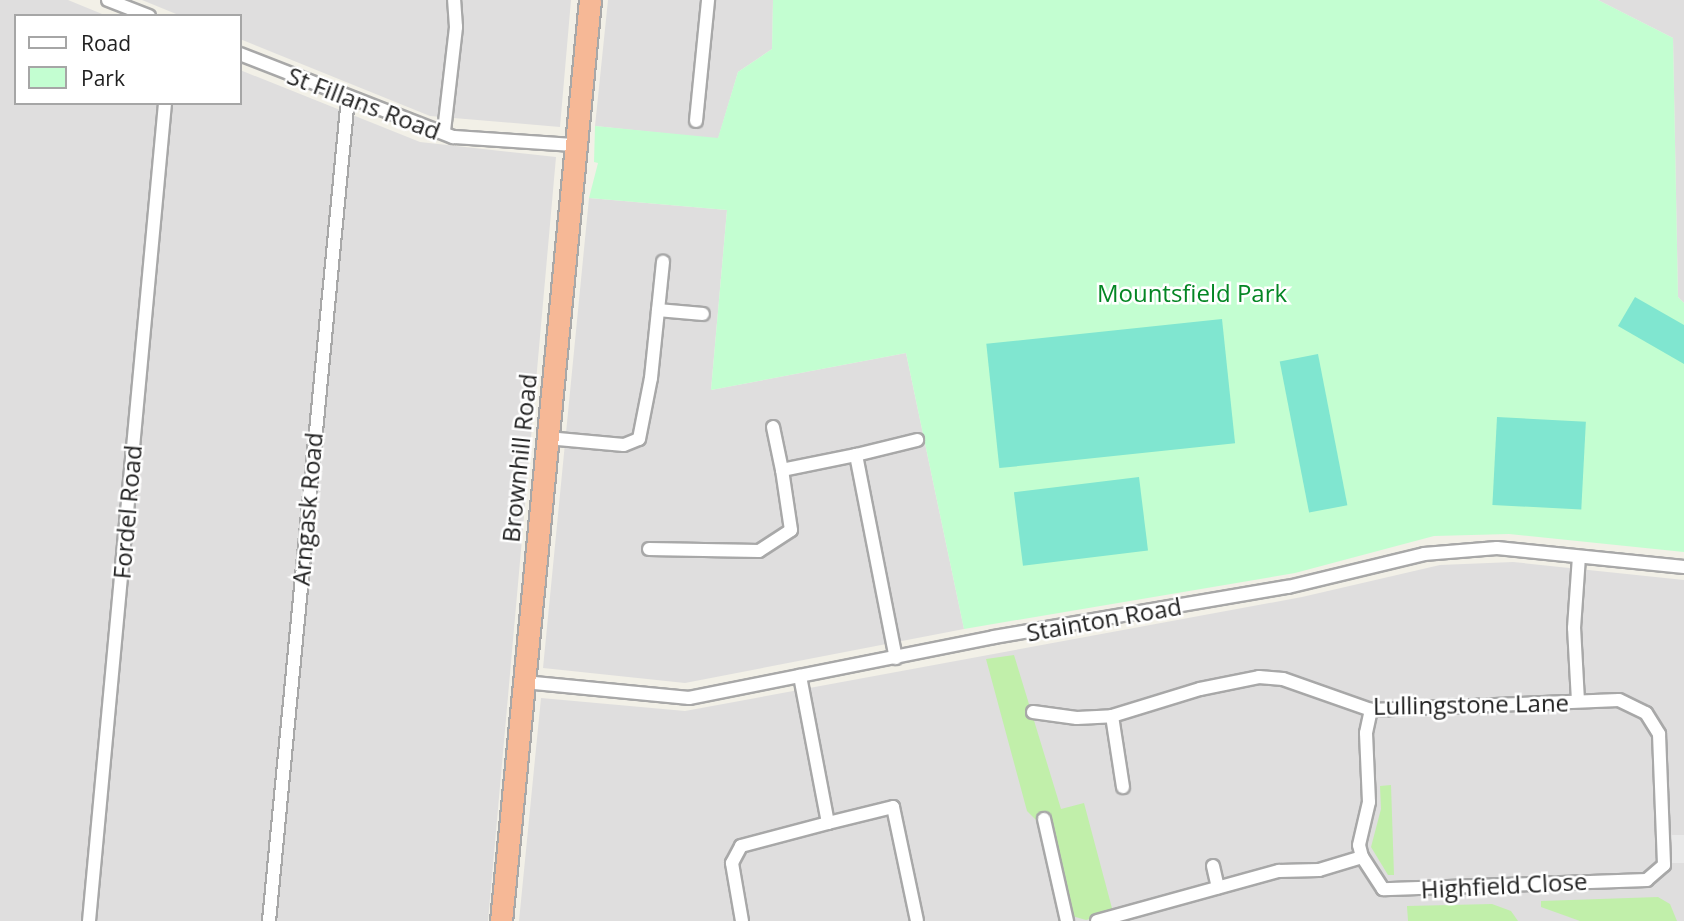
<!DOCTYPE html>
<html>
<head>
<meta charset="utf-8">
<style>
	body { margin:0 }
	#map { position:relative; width:1684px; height:921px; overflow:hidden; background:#f2f0e7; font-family:"Open Sans",sans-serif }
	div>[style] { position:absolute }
	.residential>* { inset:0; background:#dfdede }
	.grass>* { inset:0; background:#c1efaa }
	.park>* { inset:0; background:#c3fed1 }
	.pitch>* { inset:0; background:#80e6d0; transform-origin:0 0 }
	.parking>* { inset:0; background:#e9e9e9; transform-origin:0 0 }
	.roads { filter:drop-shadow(2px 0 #a8a8a8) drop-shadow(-2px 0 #a8a8a8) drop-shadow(0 2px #a8a8a8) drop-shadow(0 -2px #a8a8a8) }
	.minor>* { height:12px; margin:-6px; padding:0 6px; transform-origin:6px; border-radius:6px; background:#fff }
	.trunk>* { height:21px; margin:-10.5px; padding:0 10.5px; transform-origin:10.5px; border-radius:10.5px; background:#f6b896 }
	span { translate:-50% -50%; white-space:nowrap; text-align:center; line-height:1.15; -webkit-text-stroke:5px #fff; paint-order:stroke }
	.street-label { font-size:24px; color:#212121 }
	.park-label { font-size:24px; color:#048624 }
	.legend { position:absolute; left:14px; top:14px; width:228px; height:91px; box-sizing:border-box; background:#fff; border:2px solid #a6a6a6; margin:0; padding:9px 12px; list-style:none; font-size:21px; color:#212121 }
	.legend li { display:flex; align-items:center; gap:14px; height:35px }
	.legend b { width:35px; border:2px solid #a6a6a6 }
</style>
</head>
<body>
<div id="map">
	<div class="residential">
		<div style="clip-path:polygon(0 0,68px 0,107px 16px,16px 16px,16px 103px,240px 103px,240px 70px,420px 142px,556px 157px,488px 921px,0 921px)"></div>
		<div style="clip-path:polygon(142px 0,571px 0,560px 127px,430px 116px,240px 39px,240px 16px,181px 16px)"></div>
		<div style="clip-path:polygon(608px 0,773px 0,772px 49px,738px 72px,718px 139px,595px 126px)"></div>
		<div style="clip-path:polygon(1598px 0,1684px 0,1684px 303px,1678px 297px,1673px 38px)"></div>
		<div style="clip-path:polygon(589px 198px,727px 210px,711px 390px,906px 353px,964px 629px,685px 683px,543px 668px)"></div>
		<div style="clip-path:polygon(1513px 562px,1684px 580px,1684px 921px,519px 921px,541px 698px,685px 711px,1302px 597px,1440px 565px)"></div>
	</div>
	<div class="grass">
		<div style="clip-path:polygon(1014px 655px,1061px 809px,1084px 803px,1113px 912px,1086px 920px,1072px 916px,1050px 834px,1027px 811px,986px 659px)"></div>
		<div style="clip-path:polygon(1391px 785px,1394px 875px,1388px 875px,1371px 847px,1381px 809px,1380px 786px)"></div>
		<div style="clip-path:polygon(1658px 897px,1670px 904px,1677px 921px,1580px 921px,1541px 907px,1541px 901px)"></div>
		<div style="clip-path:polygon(1492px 904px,1511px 911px,1518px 921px,1408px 921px,1407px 906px)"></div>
	</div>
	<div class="park">
		<div style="clip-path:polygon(773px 0,1598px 0,1673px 38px,1678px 297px,1684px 303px,1684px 552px,1509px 534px,1434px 536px,1295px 573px,964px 629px,906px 353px,711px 390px,727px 210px,589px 198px,598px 163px,594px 162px,595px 126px,718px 138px,738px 72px,772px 49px)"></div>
	</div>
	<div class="pitch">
		<div style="clip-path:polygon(1635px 297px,1684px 325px,1684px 364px,1618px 326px)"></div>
		<div style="left:1222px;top:319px;width:125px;height:237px;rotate:84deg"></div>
		<div style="left:1318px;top:354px;width:154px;height:39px;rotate:79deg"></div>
		<div style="left:1497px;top:417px;width:89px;height:88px;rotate:3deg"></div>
		<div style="left:1139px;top:477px;width:74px;height:126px;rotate:83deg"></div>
	</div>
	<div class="parking">
		<div style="left:1672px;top:835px;width:12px;height:28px"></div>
	</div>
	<div class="roads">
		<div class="minor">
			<div style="left:108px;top:0;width:44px;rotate:21.3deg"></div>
			<div style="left:240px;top:54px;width:229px;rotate:21.3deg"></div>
			<div style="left:453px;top:137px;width:122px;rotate:3.8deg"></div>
			<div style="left:696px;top:121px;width:122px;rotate:-84.3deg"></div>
			<div style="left:444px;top:131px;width:105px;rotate:-83.4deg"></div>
			<div style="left:456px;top:27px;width:27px;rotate:-94deg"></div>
			<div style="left:658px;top:310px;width:45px;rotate:5.1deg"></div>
			<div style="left:773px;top:427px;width:44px;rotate:78.2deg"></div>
			<div style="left:547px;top:438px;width:77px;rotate:5.2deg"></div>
			<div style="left:624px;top:445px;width:16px;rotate:-22deg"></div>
			<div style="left:639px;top:439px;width:62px;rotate:-78.9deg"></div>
			<div style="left:651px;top:378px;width:117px;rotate:-84.1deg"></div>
			<div style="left:856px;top:455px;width:63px;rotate:-13.8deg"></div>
			<div style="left:649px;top:549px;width:110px;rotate:1deg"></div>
			<div style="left:759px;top:551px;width:38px;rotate:-33deg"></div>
			<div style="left:791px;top:530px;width:61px;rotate:-98.5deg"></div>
			<div style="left:782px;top:470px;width:76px;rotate:-11.5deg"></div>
			<div style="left:856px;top:455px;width:207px;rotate:78.9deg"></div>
			<div style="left:524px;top:682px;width:166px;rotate:5.5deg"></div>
			<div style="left:689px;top:698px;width:311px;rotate:-11.3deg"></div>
			<div style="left:994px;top:637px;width:298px;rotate:-9.7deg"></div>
			<div style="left:1288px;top:587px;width:140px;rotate:-13.6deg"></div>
			<div style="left:1424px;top:554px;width:73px;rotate:-4.7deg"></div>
			<div style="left:1497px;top:548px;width:188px;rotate:5.8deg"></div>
			<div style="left:1578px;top:701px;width:73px;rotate:-93.1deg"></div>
			<div style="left:1574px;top:628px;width:71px;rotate:-86deg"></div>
			<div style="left:1033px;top:712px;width:44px;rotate:7.8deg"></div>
			<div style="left:1077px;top:718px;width:35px;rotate:-3deg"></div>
			<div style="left:1112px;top:716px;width:92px;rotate:-17.1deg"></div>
			<div style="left:1200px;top:689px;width:60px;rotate:-11.5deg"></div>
			<div style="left:1259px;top:677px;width:24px;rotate:5deg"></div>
			<div style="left:1283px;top:679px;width:93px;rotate:19.4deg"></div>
			<div style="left:1371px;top:710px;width:248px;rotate:-2.3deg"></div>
			<div style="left:1619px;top:700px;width:30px;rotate:26deg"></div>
			<div style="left:1646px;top:713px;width:25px;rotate:58deg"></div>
			<div style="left:1659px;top:734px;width:131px;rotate:87.8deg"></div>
			<div style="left:1664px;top:865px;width:23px;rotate:139deg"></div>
			<div style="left:1647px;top:880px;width:264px;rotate:178deg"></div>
			<div style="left:1383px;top:889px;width:38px;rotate:-123deg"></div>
			<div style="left:1362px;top:857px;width:12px;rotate:-104deg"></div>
			<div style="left:1359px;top:845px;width:44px;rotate:-76.9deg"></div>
			<div style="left:1369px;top:802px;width:69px;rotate:-92.5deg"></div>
			<div style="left:1366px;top:733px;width:24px;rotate:-78deg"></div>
			<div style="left:1112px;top:716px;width:72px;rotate:81.2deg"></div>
			<div style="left:1044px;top:819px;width:105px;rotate:77.3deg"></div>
			<div style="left:828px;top:823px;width:67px;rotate:-13.8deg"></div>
			<div style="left:893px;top:807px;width:116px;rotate:78.1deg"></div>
			<div style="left:1213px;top:866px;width:22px;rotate:77deg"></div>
			<div style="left:89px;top:921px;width:822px;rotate:-84.69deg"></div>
			<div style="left:269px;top:921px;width:827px;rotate:-84.52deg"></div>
			<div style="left:742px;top:921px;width:59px;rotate:-99.8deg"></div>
			<div style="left:732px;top:863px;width:19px;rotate:-62deg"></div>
			<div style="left:741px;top:846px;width:90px;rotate:-14.8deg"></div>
			<div style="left:828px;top:823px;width:150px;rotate:-100.8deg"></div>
			<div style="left:1097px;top:921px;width:189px;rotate:-15.4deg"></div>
			<div style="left:1279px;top:871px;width:40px;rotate:-1.4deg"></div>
			<div style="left:1319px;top:870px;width:45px;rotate:-16.8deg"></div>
		</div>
		<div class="trunk">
			<div style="left:501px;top:921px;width:925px;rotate:-84.48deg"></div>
		</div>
	</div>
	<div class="street-label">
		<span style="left:364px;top:103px;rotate:21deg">St Fillans Road</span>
		<span style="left:519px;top:458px;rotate:-84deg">Brownhill Road</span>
		<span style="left:307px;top:509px;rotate:-85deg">Arngask Road</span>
		<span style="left:127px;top:512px;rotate:-85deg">Fordel Road</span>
		<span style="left:1104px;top:619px;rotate:-10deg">Stainton Road</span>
		<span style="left:1471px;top:704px;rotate:-1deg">Lullingstone Lane</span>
		<span style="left:1504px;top:885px;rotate:-3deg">Highfield Close</span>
	</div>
	<div class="park-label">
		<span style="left:1192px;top:293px">Mountsfield Park</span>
	</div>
	<ul class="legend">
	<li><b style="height:9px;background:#fff"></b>Road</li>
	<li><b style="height:19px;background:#c3fed1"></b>Park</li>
	</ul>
</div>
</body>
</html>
